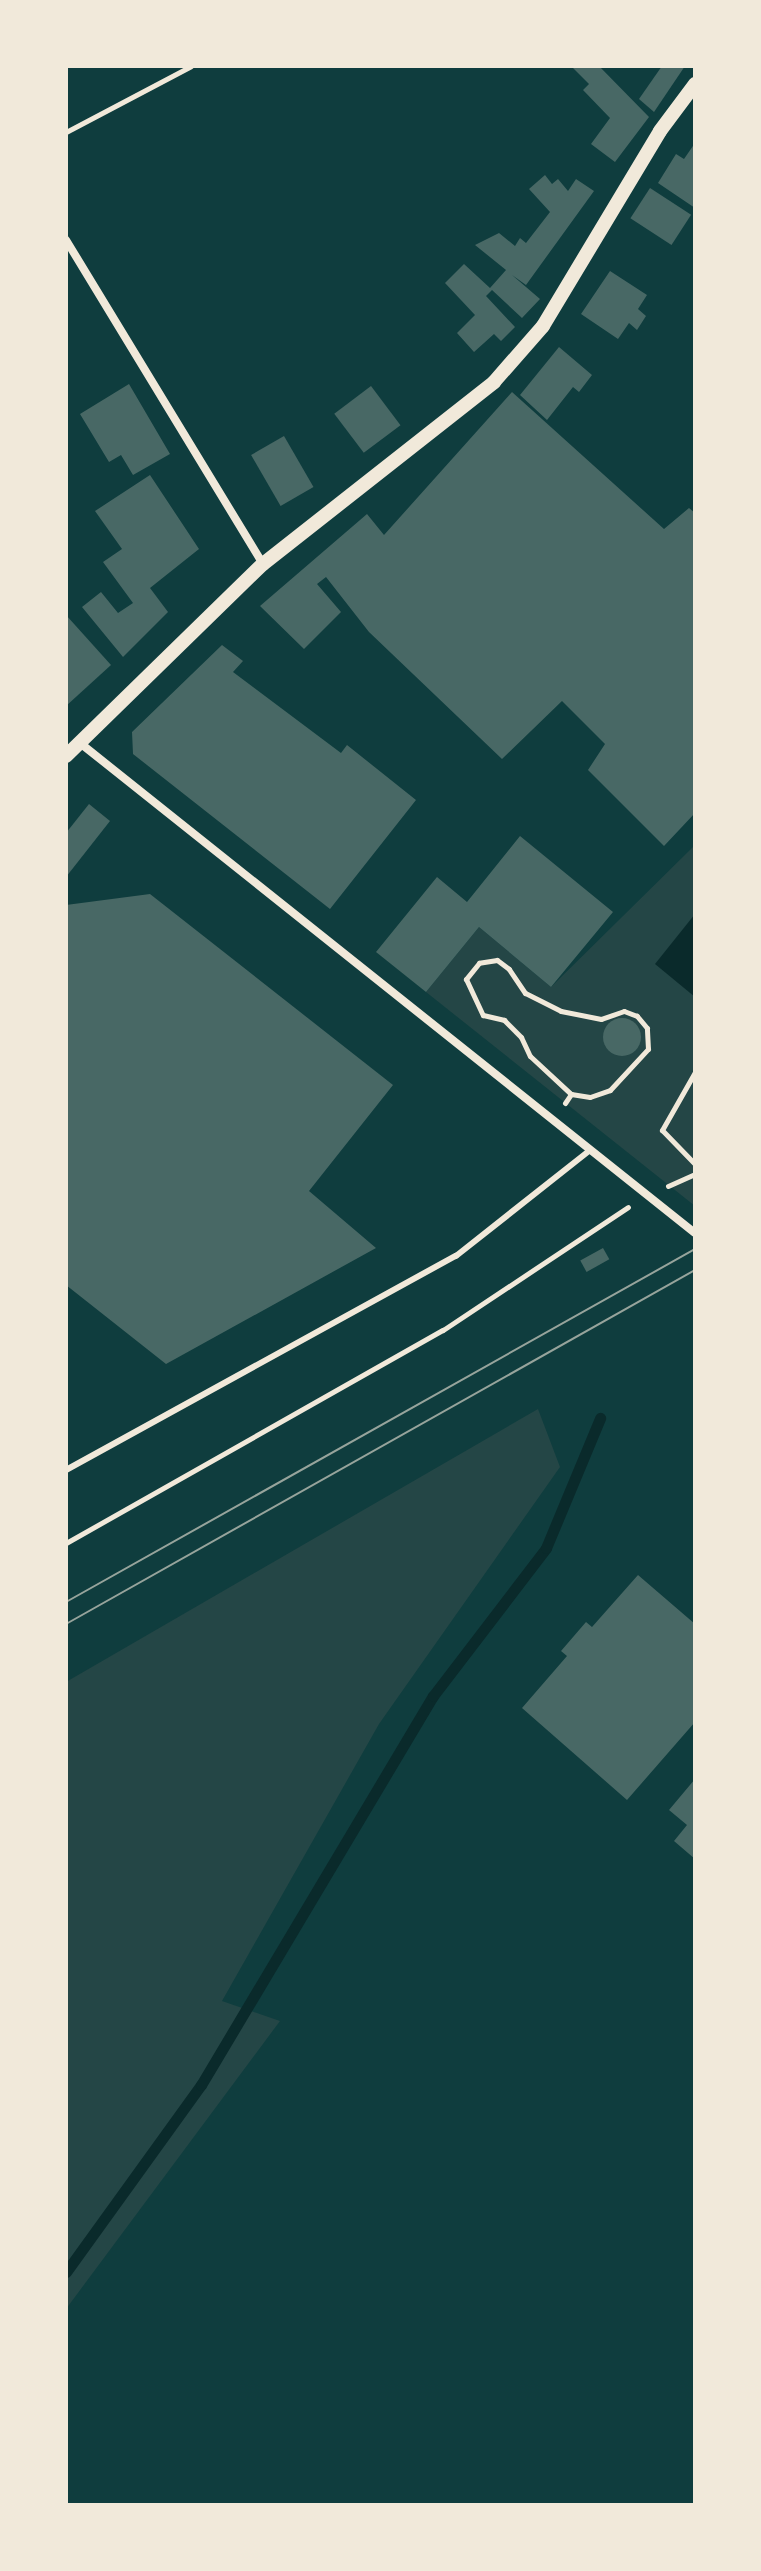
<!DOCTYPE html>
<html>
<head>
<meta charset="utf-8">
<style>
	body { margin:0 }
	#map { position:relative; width:761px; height:2571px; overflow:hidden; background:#0f3d3e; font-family:"PT Sans Narrow",sans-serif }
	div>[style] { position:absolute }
	.green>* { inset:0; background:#244646 }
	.water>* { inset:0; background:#0a2a2b }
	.stream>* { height:11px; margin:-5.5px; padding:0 5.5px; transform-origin:5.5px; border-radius:5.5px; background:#0a2a2b }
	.building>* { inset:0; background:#486865; transform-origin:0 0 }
	.round { border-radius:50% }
	.path>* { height:5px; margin:-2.5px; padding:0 2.5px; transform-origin:2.5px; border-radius:2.5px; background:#f1e9da }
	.service>* { height:6px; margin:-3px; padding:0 3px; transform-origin:3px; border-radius:3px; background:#f1e9da }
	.minor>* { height:8px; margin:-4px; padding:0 4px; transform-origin:4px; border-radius:4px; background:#f1e9da }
	.tertiary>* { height:14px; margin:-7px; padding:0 7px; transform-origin:7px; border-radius:7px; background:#f1e9da }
	.tram>* { height:2px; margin:-1px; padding:0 1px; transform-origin:1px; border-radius:1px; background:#97a49c }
	span { translate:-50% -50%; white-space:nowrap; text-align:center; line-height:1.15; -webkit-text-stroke:6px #f1e9da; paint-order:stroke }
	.frame { position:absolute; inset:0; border:68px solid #f1e9da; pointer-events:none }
</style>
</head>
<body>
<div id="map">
	<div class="green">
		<div style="clip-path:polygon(695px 845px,695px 1206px,426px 992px,479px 927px,551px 987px)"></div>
		<div style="clip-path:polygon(538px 1409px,560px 1467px,379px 1724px,222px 2001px,280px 2021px,66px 2309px,66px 1682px)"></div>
	</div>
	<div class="water">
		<div style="clip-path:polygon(695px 914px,695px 997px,655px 964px)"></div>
	</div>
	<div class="stream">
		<div style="left:66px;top:2272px;width:231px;rotate:-54.2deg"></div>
		<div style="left:201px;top:2085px;width:453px;rotate:-59.2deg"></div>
		<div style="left:433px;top:1696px;width:186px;rotate:-52.6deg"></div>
		<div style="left:546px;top:1548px;width:141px;rotate:-67.4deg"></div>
	</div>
	<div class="building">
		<div style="clip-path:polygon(571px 66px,599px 66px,649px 117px,615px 162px,591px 144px,610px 118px,583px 90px,589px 84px)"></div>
		<div style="clip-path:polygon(662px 66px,685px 66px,654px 112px,639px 99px)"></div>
		<div style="clip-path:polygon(695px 143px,695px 208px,658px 183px,676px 154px,684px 159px)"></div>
		<div style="clip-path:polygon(545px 175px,552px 184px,558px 179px,568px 191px,576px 179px,594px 191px,526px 285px,512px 275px,540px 299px,522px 318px,492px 290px,486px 296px,515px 327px,501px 341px,494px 334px,474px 352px,457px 333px,475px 315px,445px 283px,464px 264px,490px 288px,506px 270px,475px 245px,499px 233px,515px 246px,520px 238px,526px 243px,550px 212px,529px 189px)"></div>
		<div style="left:650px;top:188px;width:49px;height:36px;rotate:33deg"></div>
		<div style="clip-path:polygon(610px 271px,647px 295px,638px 309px,646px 316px,637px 330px,629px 323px,618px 339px,581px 314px)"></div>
		<div style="clip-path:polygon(559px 347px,592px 375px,579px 392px,573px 387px,547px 420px,520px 395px)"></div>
		<div style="clip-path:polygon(129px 384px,170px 454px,133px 475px,121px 455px,109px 462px,80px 414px)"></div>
		<div style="left:371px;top:386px;width:49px;height:46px;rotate:53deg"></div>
		<div style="clip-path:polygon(512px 392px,664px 529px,689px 508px,695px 513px,695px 813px,664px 846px,588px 770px,605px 744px,562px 701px,502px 759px,369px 632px,326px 577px,317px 584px,341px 612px,304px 649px,260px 606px,367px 514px,384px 535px)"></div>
		<div style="left:284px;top:436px;width:59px;height:38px;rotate:60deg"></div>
		<div style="clip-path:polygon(150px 475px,199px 549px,150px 588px,168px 612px,123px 657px,82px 607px,101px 592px,118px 613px,133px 603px,103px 562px,122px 549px,95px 511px)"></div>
		<div style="clip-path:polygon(66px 615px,111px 665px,66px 706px)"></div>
		<div style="clip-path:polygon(222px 645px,243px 661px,233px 672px,341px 753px,347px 745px,416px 800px,330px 909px,133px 754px,132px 732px)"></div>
		<div style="clip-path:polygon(89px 804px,110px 821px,66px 877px,66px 833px)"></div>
		<div style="clip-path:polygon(520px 836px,613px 912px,551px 987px,479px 927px,426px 992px,376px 952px,437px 877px,467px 902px)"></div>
		<div style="clip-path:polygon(150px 894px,393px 1085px,309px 1191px,376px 1248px,166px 1364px,66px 1285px,66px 905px)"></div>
		<div class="round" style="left:603px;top:1018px;width:38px;height:38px"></div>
		<div style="left:603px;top:1248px;width:13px;height:26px;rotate:61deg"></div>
		<div style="clip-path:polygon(638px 1575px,695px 1624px,695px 1722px,627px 1800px,522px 1708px,567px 1656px,561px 1651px,586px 1622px,592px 1627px)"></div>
		<div style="clip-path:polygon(695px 1779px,695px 1859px,674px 1841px,687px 1825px,669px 1810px)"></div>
	</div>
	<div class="path">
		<div style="left:66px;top:132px;width:141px;rotate:-27.8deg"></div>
		<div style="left:695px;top:1072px;width:67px;rotate:119.6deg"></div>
		<div style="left:662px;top:1130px;width:47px;rotate:45.9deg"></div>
		<div style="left:565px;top:1103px;width:11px;rotate:-56deg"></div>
		<div style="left:571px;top:1094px;width:19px;rotate:9deg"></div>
		<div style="left:590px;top:1097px;width:21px;rotate:-19deg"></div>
		<div style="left:610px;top:1090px;width:56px;rotate:-47.2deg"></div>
		<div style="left:648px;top:1049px;width:21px;rotate:-93deg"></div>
		<div style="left:647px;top:1028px;width:16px;rotate:-130deg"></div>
		<div style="left:637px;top:1016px;width:14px;rotate:-159deg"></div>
		<div style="left:624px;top:1011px;width:24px;rotate:161deg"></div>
		<div style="left:601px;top:1019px;width:41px;rotate:-168.7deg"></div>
		<div style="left:561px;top:1011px;width:40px;rotate:-153.4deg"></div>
		<div style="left:525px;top:993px;width:29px;rotate:-124deg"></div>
		<div style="left:509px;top:969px;width:15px;rotate:-143deg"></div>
		<div style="left:497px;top:960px;width:18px;rotate:171deg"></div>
		<div style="left:479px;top:963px;width:21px;rotate:129deg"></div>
		<div style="left:466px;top:979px;width:40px;rotate:65deg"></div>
		<div style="left:483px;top:1015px;width:22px;rotate:13deg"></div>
		<div style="left:504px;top:1020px;width:24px;rotate:45deg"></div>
		<div style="left:521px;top:1037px;width:21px;rotate:65deg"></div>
		<div style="left:530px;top:1056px;width:56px;rotate:42.8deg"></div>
		<div style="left:668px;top:1186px;width:30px;rotate:-24deg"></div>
		<div style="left:66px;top:1543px;width:433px;rotate:-29.5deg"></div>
		<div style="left:443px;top:1330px;width:222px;rotate:-33.6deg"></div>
	</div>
	<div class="service">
		<div style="left:66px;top:1470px;width:445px;rotate:-28.8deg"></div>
		<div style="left:456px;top:1256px;width:171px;rotate:-38.3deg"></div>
	</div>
	<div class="minor">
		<div style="left:66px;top:240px;width:379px;rotate:58.7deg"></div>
		<div style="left:80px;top:743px;width:786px;rotate:38.55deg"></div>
	</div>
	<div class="tertiary">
		<div style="left:66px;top:756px;width:275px;rotate:-44.3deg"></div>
		<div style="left:263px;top:564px;width:294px;rotate:-38.2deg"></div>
		<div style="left:494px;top:382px;width:74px;rotate:-48.8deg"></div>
		<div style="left:543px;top:326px;width:227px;rotate:-59deg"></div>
		<div style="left:660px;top:131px;width:59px;rotate:-53.3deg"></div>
	</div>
	<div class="tram">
		<div style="left:66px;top:1602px;width:721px;rotate:-29.3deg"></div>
		<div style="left:66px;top:1624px;width:722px;rotate:-29.37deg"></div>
	</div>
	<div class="frame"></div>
</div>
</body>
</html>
